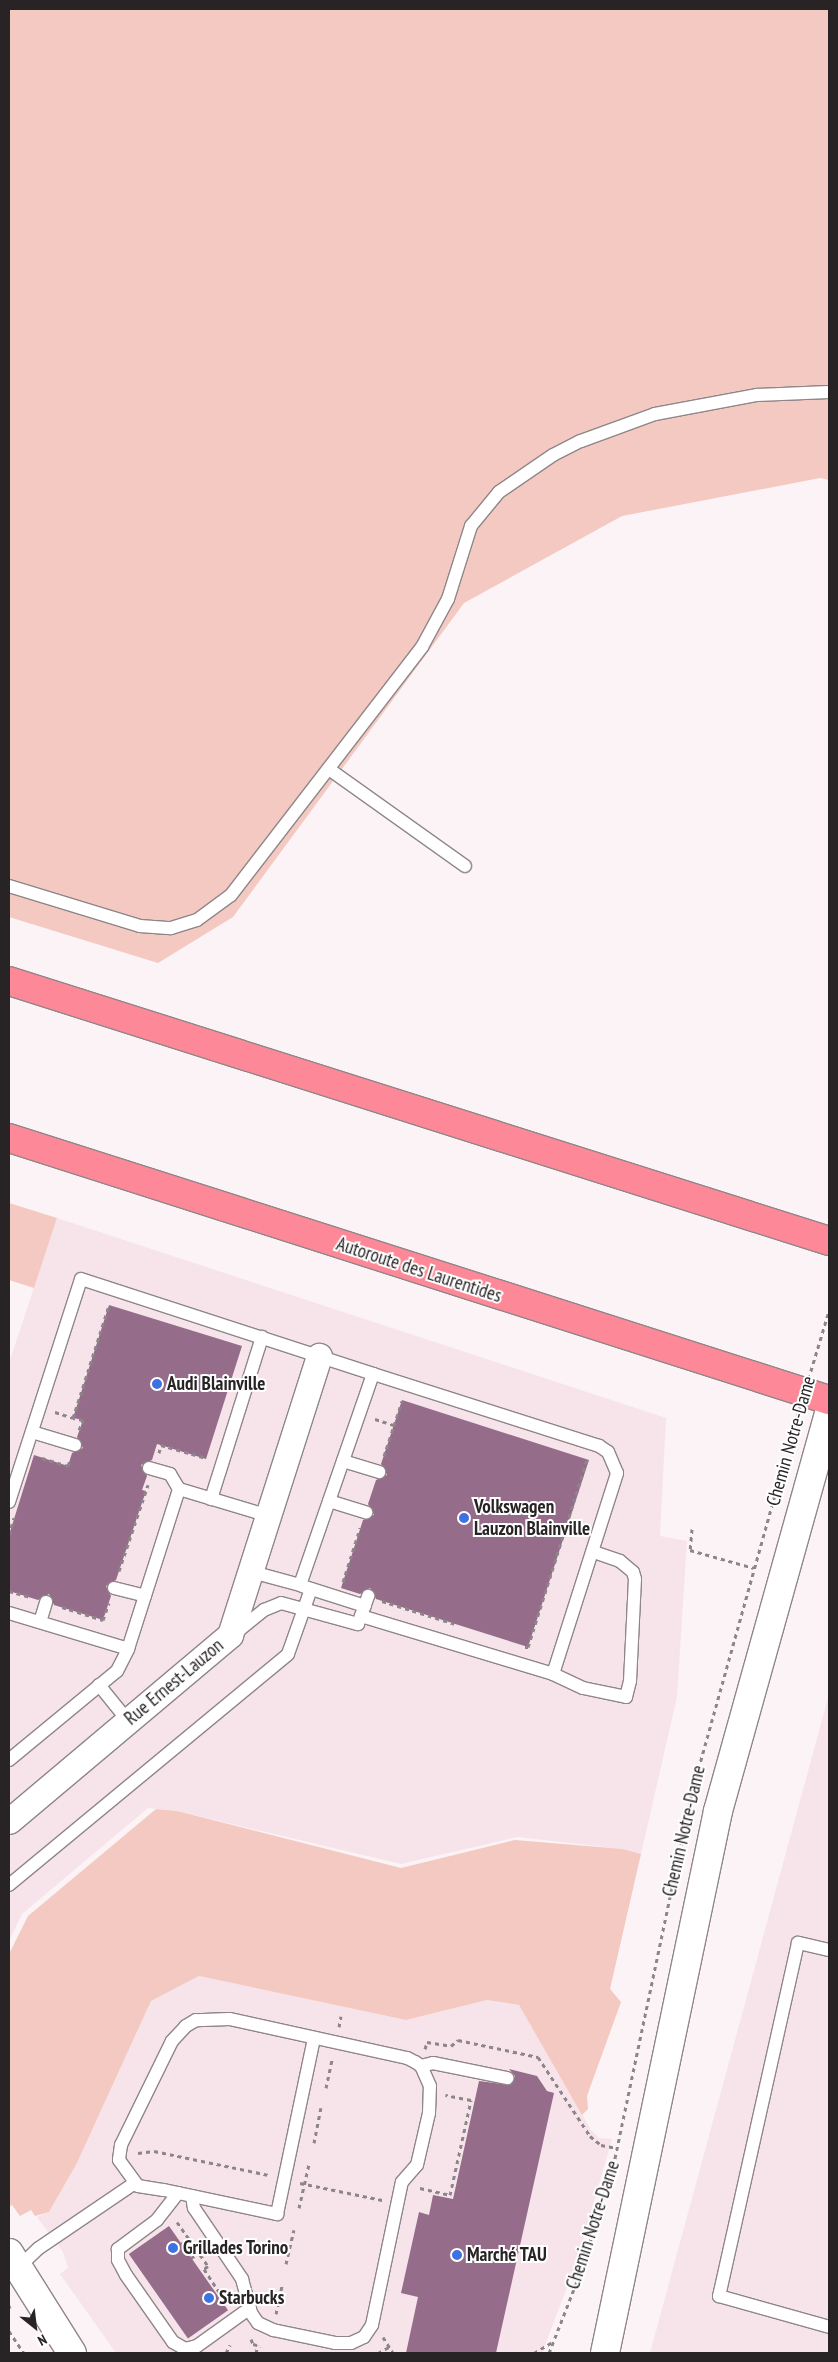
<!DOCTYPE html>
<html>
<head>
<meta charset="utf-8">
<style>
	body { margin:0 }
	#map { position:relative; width:838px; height:2362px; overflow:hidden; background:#fcf3f6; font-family:"PT Sans Narrow",sans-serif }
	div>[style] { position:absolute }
	.built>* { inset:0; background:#f6e4ea }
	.green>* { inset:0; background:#f3c9c1 }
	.building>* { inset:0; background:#966c8b; transform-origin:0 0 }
	.path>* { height:3px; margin-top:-1.5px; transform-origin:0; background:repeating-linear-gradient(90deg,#8d8688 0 4px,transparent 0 8px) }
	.roads { filter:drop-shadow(1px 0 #8f8689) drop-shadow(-1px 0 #8f8689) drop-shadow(0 1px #8f8689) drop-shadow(0 -1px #8f8689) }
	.service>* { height:12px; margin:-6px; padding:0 6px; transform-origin:6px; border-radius:6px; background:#fff }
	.minor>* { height:25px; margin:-12.5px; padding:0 12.5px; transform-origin:12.5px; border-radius:12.5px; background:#fff }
	.tertiary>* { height:28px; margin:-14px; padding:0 14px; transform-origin:14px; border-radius:14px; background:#fff }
	.motorway>* { height:28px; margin:-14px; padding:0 14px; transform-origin:14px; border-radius:14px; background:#fd8998 }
	.path-bridge>* { height:3px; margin-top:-1.5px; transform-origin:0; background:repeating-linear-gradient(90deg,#8d8688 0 4px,transparent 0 8px) }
	.dots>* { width:14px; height:14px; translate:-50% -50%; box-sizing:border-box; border:2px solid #fff; border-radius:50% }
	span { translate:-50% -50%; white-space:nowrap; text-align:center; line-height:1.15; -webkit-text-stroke:4px #fff; paint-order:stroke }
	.street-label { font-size:19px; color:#282425 }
	.poi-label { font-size:19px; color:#282425; font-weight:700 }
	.left { translate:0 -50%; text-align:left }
	.frame { position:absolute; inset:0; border:10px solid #282425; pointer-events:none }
	.north { position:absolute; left:10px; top:2302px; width:50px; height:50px; -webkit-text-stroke:4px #fff; paint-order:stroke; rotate:151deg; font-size:14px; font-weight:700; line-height:20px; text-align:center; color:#282425 }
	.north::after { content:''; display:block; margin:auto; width:18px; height:22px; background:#282425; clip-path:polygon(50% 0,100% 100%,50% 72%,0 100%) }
</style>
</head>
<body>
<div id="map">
	<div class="built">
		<div style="clip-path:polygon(57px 1218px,666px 1418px,660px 1536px,687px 1541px,677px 1697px,641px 1854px,623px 1849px,517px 1837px,401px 1864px,177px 1811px,148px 1808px,22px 1914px,9px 1941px,9px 1363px)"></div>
		<div style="clip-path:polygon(829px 1694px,829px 2353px,650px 2353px)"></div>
		<div style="clip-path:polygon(199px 1976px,406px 2020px,487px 2000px,519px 2005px,591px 2130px,599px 2138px,612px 2139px,576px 2264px,542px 2353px,116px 2353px,60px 2274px,68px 2268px,63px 2252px,37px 2217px,49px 2212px,77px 2163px,151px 2001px)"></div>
	</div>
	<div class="green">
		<div style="clip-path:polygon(9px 9px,829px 9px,829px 480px,820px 478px,622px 516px,464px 603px,233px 917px,158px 963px,9px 917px)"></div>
		<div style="clip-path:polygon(9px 1203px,57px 1218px,34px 1288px,9px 1280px)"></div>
		<div style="clip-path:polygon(156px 1809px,177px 1811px,401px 1868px,515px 1840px,623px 1849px,641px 1854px,610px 1989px,621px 2002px,587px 2096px,588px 2109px,582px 2115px,519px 2005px,487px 2000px,406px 2020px,199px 1976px,151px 2001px,77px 2163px,49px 2212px,35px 2216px,31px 2210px,20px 2216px,12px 2205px,9px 2207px,9px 1954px,28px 1916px)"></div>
	</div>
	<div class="building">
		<div style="clip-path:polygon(109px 1305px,242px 1346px,206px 1459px,157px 1444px,152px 1460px,141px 1465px,147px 1476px,142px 1490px,146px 1491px,116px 1580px,106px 1586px,111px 1596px,103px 1620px,54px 1605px,49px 1594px,38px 1600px,9px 1591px,9px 1535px,34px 1455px,68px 1466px,72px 1453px,83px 1448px,77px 1437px,83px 1420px,73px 1418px)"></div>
		<div style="clip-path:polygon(402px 1400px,589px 1460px,528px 1647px,376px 1599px,370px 1588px,360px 1594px,341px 1588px,363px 1520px,374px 1515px,368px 1504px,376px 1480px,387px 1475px,381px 1464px)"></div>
		<div style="clip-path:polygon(509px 2069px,537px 2076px,547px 2091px,554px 2093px,496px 2353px,406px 2353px,418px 2297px,401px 2293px,419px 2212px,429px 2215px,433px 2195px,453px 2199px,479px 2081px,510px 2085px,515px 2076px)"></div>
		<div style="left:169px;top:2226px;width:103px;height:49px;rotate:55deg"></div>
	</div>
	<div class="path">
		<div style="left:55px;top:1412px;width:19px;rotate:18deg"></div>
		<div style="left:375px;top:1419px;width:20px;rotate:18deg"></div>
		<div style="left:79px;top:1430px;width:11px;rotate:-68deg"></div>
		<div style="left:83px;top:1420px;width:10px;rotate:-169deg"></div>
		<div style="left:73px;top:1418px;width:119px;rotate:-72.3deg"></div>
		<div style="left:159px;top:1453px;width:8px;rotate:-76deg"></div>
		<div style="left:161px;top:1445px;width:47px;rotate:16.1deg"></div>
		<div style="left:384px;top:1456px;width:58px;rotate:-71.9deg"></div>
		<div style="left:42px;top:1458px;width:27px;rotate:17deg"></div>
		<div style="left:68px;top:1466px;width:6px;rotate:-72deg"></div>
		<div style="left:692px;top:1529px;width:21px;rotate:95deg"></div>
		<div style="left:690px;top:1550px;width:66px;rotate:15.7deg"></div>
		<div style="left:9px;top:1535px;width:18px;rotate:-74deg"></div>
		<div style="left:119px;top:1571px;width:91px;rotate:-71.4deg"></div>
		<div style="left:343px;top:1582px;width:57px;rotate:-72.5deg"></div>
		<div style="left:9px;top:1591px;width:22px;rotate:16deg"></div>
		<div style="left:382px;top:1601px;width:77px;rotate:17.5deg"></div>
		<div style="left:62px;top:1607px;width:43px;rotate:17.6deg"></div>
		<div style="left:103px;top:1620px;width:18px;rotate:-71deg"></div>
		<div style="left:525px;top:1647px;width:3px"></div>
		<div style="left:528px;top:1647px;width:196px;rotate:-72.5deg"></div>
		<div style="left:339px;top:2027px;width:11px;rotate:-80deg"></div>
		<div style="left:425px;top:2049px;width:7px;rotate:-74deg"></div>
		<div style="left:427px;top:2042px;width:24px;rotate:9deg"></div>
		<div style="left:451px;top:2046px;width:9px;rotate:-41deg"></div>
		<div style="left:458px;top:2040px;width:82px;rotate:12deg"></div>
		<div style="left:538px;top:2057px;width:95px;rotate:56.6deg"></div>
		<div style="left:590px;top:2136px;width:14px;rotate:39deg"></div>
		<div style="left:601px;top:2145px;width:16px;rotate:11deg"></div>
		<div style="left:326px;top:2088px;width:29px;rotate:-78deg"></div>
		<div style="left:314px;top:2143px;width:36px;rotate:-79deg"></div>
		<div style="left:138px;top:2153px;width:16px;rotate:-7deg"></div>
		<div style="left:154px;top:2151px;width:117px;rotate:11.8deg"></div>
		<div style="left:300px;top:2183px;width:84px;rotate:11.7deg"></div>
		<div style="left:420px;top:2188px;width:31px;rotate:13deg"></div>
		<div style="left:450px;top:2195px;width:97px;rotate:-77.5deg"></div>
		<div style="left:471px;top:2100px;width:26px;rotate:-169deg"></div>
		<div style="left:299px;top:2208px;width:45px;rotate:-77.2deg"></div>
		<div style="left:177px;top:2222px;width:54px;rotate:54.8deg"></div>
		<div style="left:208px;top:2266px;width:5px;rotate:143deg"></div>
		<div style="left:204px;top:2269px;width:42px;rotate:56.7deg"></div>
		<div style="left:181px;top:2244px;width:9px;rotate:-32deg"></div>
		<div style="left:191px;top:2258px;width:9px;rotate:-32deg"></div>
		<div style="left:286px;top:2264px;width:35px;rotate:-77deg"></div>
		<div style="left:9px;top:2307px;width:2px;rotate:-27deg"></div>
		<div style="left:276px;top:2314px;width:30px;rotate:-78deg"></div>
		<div style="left:9px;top:2331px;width:27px;rotate:56deg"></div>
		<div style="left:383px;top:2337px;width:19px;rotate:58deg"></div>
		<div style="left:251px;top:2339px;width:5px;rotate:68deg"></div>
		<div style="left:253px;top:2344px;width:8px;rotate:14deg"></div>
		<div style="left:226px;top:2353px;width:9px;rotate:-63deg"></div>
		<div style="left:256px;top:2353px;width:8px;rotate:-76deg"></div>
		<div style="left:378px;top:2353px;width:13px;rotate:-29deg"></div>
		<div style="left:534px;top:2353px;width:21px;rotate:-31deg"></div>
		<div style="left:549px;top:2353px;width:93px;rotate:-68.7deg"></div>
		<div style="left:583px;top:2266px;width:113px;rotate:-73.5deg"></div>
		<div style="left:615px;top:2158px;width:374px;rotate:-78.1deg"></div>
		<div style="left:692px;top:1792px;width:365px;rotate:-74.4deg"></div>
	</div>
	<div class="roads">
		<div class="service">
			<div style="left:329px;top:769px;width:167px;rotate:35.5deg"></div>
			<div style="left:9px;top:886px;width:137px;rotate:17deg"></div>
			<div style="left:140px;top:926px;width:31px;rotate:4deg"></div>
			<div style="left:171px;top:928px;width:27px;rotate:-17deg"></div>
			<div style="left:197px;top:920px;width:42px;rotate:-36.3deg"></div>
			<div style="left:231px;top:895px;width:313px;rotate:-52.4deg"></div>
			<div style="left:422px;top:647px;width:55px;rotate:-61.6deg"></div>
			<div style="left:448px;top:599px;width:77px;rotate:-72.5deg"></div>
			<div style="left:471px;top:526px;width:44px;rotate:-50.5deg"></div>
			<div style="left:499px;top:492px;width:65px;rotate:-34.4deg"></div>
			<div style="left:553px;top:455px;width:31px;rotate:-27deg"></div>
			<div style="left:581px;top:441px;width:79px;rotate:-20deg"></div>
			<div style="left:655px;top:414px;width:104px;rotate:-10.6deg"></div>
			<div style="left:757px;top:395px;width:72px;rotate:-2.4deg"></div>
			<div style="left:32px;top:1432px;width:45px;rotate:16.8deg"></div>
			<div style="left:343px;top:1461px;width:38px;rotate:17deg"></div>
			<div style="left:149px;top:1468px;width:22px;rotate:16deg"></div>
			<div style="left:170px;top:1474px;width:17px;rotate:59deg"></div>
			<div style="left:211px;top:1499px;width:170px;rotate:-72.5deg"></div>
			<div style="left:329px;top:1501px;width:39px;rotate:17deg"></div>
			<div style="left:9px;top:1502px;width:234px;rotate:-72.1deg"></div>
			<div style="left:81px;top:1279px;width:307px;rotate:18deg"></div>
			<div style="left:373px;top:1374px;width:223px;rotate:109.1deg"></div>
			<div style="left:300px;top:1585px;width:50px;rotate:-164.8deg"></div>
			<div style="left:302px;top:1586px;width:66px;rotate:17.6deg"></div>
			<div style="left:114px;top:1588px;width:32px;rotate:14deg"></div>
			<div style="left:9px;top:1613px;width:124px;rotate:16.8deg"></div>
			<div style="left:128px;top:1649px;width:168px;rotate:-72.3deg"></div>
			<div style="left:179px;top:1489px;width:94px;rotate:16.7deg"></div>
			<div style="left:361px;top:1616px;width:201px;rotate:16.8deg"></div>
			<div style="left:553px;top:1674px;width:211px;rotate:-72.3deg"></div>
			<div style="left:617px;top:1473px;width:23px;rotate:-113deg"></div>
			<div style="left:608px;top:1452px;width:11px;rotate:-146deg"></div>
			<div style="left:599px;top:1446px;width:237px;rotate:-162.3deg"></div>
			<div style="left:40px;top:1622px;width:21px;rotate:-73deg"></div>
			<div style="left:233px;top:1635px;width:40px;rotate:-39deg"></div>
			<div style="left:264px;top:1610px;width:18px;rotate:-22deg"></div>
			<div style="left:281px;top:1603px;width:80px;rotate:15.3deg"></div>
			<div style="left:358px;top:1624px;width:30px;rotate:-70deg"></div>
			<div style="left:553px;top:1674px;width:33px;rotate:25deg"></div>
			<div style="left:583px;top:1688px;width:44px;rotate:11.8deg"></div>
			<div style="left:626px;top:1697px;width:16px;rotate:-76deg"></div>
			<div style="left:630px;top:1681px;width:102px;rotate:-87.2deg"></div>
			<div style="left:635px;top:1579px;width:7px;rotate:-106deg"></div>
			<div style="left:633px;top:1572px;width:17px;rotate:-140deg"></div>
			<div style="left:620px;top:1561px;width:28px;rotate:-161deg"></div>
			<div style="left:99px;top:1685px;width:46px;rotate:51.1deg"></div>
			<div style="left:9px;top:1760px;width:140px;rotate:-39.5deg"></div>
			<div style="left:117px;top:1671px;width:25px;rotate:-63deg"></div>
			<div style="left:9px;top:1885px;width:362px;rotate:-39.6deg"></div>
			<div style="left:288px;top:1654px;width:69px;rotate:-70.5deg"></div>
			<div style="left:829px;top:1950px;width:32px;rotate:-167deg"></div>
			<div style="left:798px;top:1943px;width:362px;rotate:102.6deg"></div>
			<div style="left:719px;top:2296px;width:114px;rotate:15.7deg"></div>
			<div style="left:421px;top:2066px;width:12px;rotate:-14deg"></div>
			<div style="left:433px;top:2063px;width:76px;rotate:11.5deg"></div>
			<div style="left:178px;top:2193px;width:34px;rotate:128deg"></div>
			<div style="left:157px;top:2220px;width:49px;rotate:143.4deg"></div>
			<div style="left:118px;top:2249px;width:11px;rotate:90deg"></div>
			<div style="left:118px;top:2260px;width:17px;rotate:62deg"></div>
			<div style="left:126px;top:2275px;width:82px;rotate:55deg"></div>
			<div style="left:173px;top:2342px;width:14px;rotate:30deg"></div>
			<div style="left:185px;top:2349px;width:12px;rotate:-14deg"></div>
			<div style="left:197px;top:2346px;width:65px;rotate:-35.6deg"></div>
			<div style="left:192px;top:2196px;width:12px;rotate:81deg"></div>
			<div style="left:194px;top:2208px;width:86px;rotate:55.9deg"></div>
			<div style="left:242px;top:2279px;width:35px;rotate:75deg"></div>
			<div style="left:251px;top:2313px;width:12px;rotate:55deg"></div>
			<div style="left:258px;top:2323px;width:17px;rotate:25deg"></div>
			<div style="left:273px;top:2330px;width:63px;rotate:11.8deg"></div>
			<div style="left:335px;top:2343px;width:16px"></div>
			<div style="left:351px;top:2343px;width:14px;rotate:-25deg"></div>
			<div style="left:364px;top:2337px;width:14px;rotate:-56deg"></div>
			<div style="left:372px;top:2325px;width:146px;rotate:-78.2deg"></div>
			<div style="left:402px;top:2182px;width:23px;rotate:-49deg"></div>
			<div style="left:417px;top:2165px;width:53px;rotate:-77deg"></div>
			<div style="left:429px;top:2113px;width:27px;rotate:-88deg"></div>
			<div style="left:430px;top:2086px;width:22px;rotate:-114deg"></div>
			<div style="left:421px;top:2066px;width:7px;rotate:-146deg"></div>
			<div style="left:415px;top:2062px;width:9px;rotate:-153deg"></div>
			<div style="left:407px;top:2058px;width:182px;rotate:-167.6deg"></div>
			<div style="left:229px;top:2019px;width:33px;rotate:178deg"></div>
			<div style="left:196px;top:2020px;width:12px;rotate:149deg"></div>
			<div style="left:186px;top:2026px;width:21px;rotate:133deg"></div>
			<div style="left:172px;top:2041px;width:116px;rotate:116.1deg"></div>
			<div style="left:121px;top:2145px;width:15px;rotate:98deg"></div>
			<div style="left:119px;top:2160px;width:32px;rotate:54deg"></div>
			<div style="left:138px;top:2186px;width:26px;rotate:9deg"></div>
			<div style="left:164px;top:2190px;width:116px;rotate:12deg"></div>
			<div style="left:277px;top:2214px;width:180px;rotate:-78.1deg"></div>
			<div style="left:17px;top:2269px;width:30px;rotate:-44deg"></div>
			<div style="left:39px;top:2248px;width:114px;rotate:-34.2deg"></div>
		</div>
		<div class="minor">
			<div style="left:9px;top:1821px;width:289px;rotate:-40.1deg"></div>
			<div style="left:230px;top:1635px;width:293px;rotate:-72.3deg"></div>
		</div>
		<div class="tertiary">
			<div style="left:9px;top:2253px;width:118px;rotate:57.8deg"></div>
			<div style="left:605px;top:2353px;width:554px;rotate:-78.22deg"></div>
			<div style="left:718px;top:1811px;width:413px;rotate:-74.4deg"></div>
		</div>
		<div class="motorway">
			<div style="left:9px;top:981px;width:860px;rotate:17.59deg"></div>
			<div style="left:9px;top:1138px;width:861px;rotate:17.72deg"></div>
		</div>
	</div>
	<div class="path-bridge">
		<div style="left:790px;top:1440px;width:135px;rotate:-73.2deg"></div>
	</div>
	<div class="dots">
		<div style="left:157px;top:1384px;background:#3d72e2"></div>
		<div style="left:464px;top:1518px;background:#3d72e2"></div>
		<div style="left:173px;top:2248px;background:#3d72e2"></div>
		<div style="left:457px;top:2255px;background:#3d72e2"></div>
		<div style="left:209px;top:2298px;background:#3d72e2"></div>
	</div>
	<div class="street-label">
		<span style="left:419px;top:1270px;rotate:18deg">Autoroute des Laurentides</span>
		<span style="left:791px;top:1441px;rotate:-74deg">Chemin Notre-Dame</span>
		<span style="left:174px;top:1682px;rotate:-40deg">Rue Ernest-Lauzon</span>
		<span style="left:684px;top:1831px;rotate:-77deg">Chemin Notre-Dame</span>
		<span style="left:593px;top:2225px;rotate:-72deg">Chemin Notre-Dame</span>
	</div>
	<div class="poi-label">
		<span class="left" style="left:167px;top:1384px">Audi Blainville</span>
		<span class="left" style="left:474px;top:1518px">Volkswagen<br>Lauzon Blainville</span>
		<span class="left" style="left:183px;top:2248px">Grillades Torino</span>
		<span class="left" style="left:467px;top:2255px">Marché TAU</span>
		<span class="left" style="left:219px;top:2298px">Starbucks</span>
	</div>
	<div class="frame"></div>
	<div class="north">N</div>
</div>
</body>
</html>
